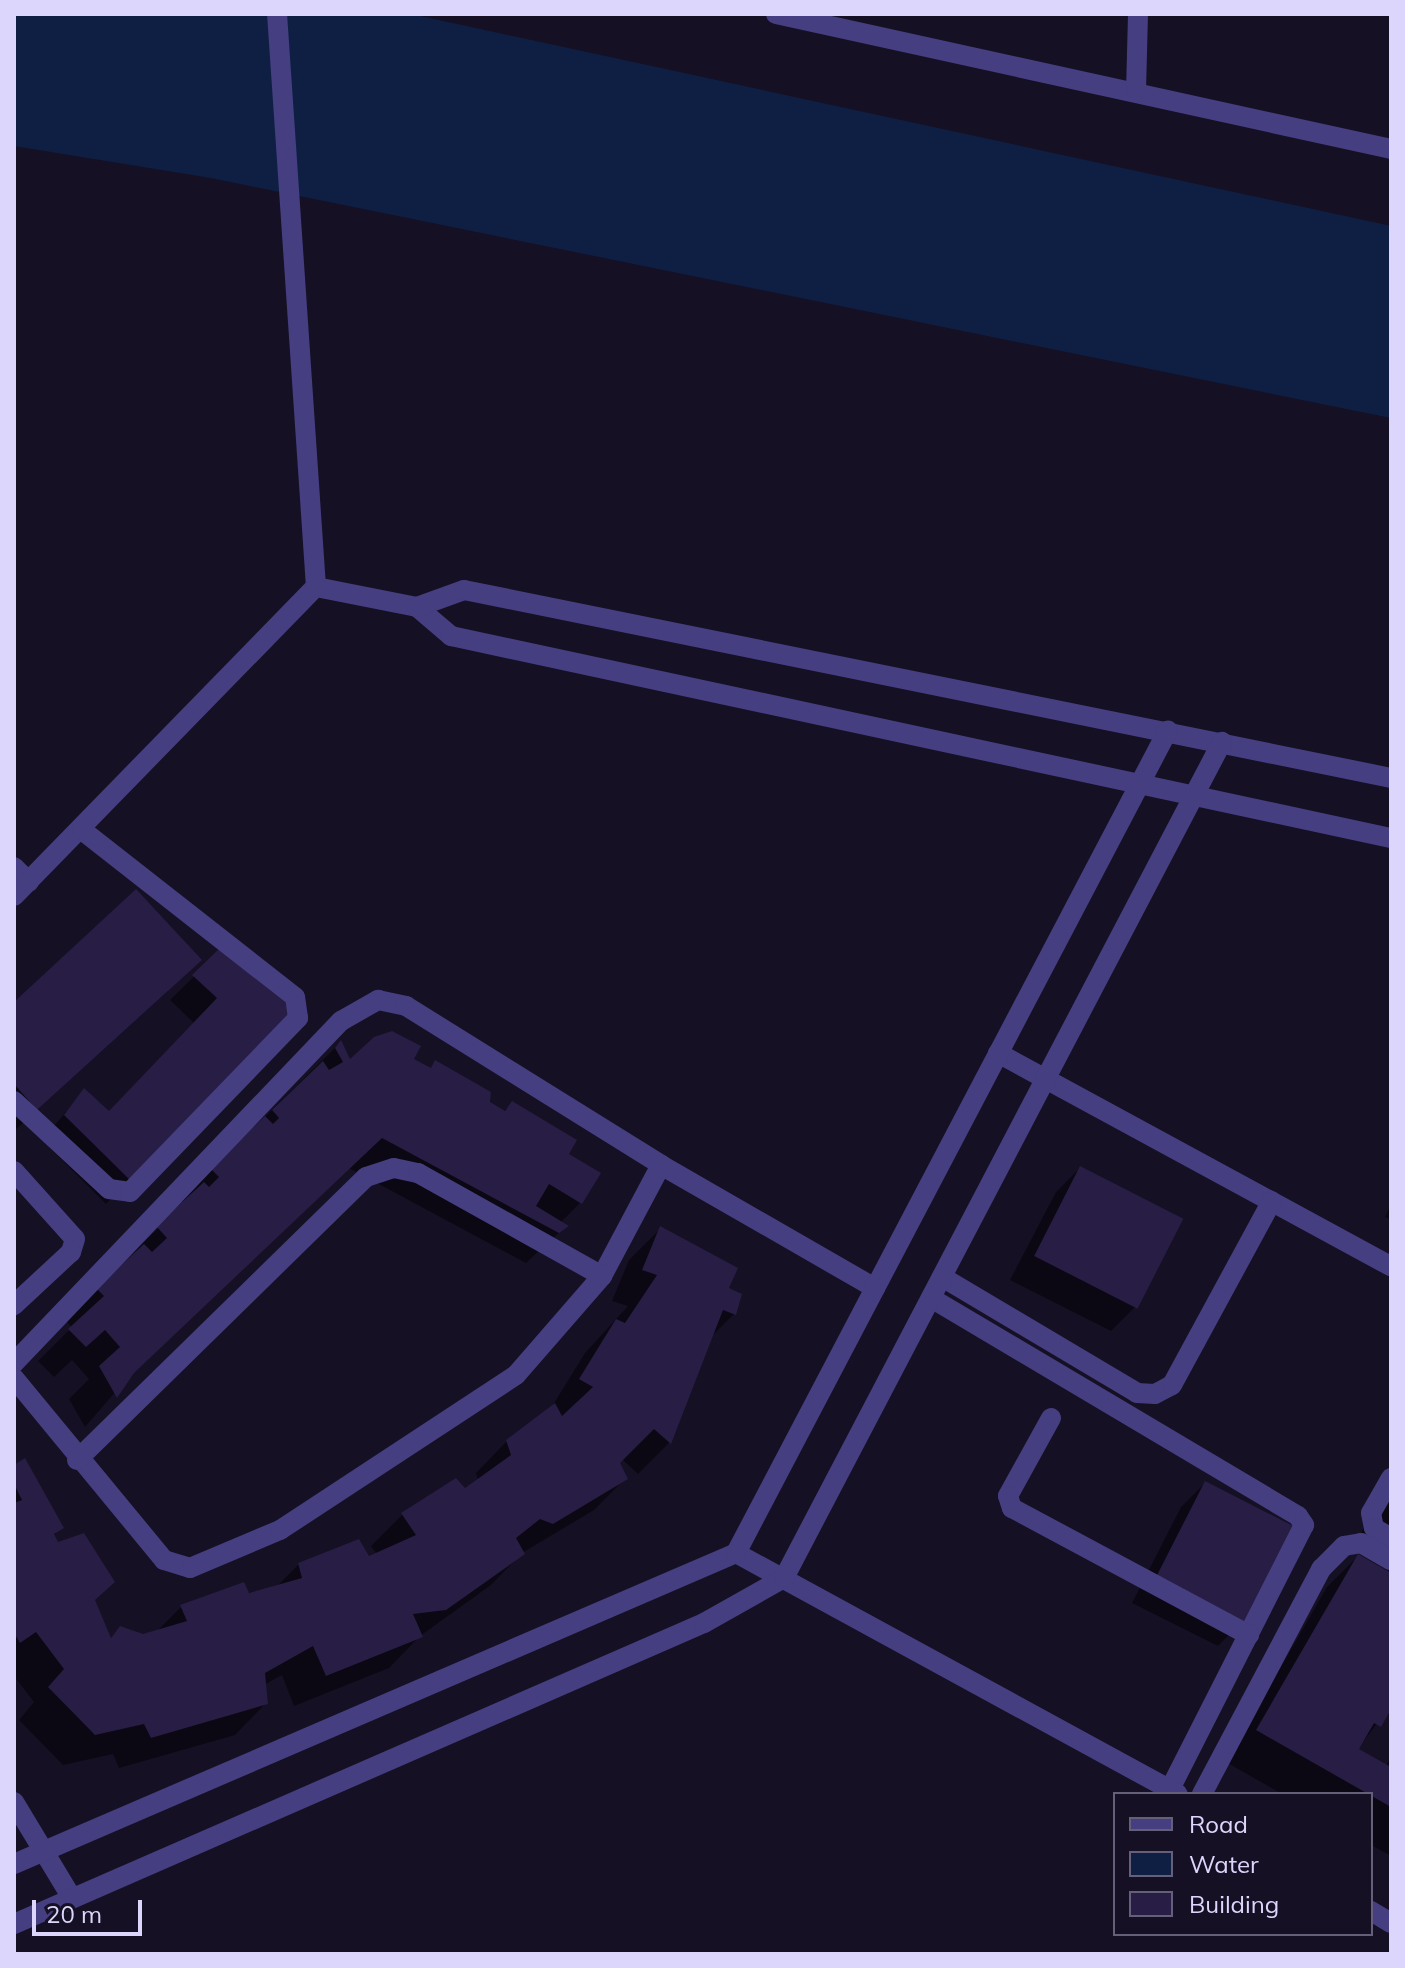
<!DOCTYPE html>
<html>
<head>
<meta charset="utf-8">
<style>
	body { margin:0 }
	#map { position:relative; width:1405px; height:1968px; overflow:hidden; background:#151024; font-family:Mulish,sans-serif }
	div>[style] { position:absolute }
	.water>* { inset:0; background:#0f1f44 }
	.shadow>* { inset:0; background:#0007 }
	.building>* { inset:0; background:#281d44; transform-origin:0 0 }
	.minor>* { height:20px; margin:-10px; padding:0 10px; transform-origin:10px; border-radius:10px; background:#453e80 }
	span { translate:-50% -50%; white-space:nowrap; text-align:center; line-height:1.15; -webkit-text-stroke:8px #151024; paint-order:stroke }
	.frame { position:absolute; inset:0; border:16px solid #ddd6fc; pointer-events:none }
	.legend { position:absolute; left:1113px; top:1792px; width:260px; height:144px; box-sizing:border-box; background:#151024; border:2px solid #655f7a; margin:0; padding:10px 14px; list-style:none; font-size:24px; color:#ddd6fc }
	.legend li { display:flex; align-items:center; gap:16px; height:40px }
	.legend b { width:40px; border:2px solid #655f7a }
	.scale { position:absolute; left:32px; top:1900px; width:110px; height:36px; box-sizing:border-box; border:4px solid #ddd6fc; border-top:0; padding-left:10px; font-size:24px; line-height:28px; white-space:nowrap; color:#ddd6fc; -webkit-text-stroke:6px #151024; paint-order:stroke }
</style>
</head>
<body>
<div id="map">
	<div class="water">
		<div style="clip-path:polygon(14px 14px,411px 14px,1391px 226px,1391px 418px,211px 178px,14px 146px)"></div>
	</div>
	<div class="shadow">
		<div style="clip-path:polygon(221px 950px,291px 1008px,106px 1204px,42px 1140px,84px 1091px,108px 1113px,194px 1023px,170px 1000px)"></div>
		<div style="clip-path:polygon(168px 991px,14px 1131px,14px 1005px)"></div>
		<div style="clip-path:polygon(340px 1043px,349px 1062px,411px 1059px,429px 1070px,436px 1063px,503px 1112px,512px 1103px,566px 1154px,581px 1202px,560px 1223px,566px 1226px,526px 1263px,349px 1168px,129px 1376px,85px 1427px,69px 1399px,89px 1379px,72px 1360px,54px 1377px,38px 1361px,72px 1327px,66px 1321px,183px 1203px,180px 1200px)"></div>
		<div style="clip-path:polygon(1080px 1168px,1180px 1220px,1135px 1307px,1111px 1331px,1010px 1280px,1056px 1192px)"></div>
		<div style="clip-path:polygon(1391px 1204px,1391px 1220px,1385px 1217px)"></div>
		<div style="clip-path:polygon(660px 1229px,726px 1289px,734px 1314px,710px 1338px,669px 1443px,638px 1474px,622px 1459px,617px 1463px,625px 1479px,594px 1510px,522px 1553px,491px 1585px,420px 1636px,389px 1668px,294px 1706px,282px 1675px,264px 1685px,266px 1703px,235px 1735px,119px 1768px,113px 1754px,63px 1765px,19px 1720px,34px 1702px,14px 1676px,14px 1467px,61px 1528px,53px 1536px,93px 1601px,109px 1640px,120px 1628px,143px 1636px,156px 1632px,181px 1607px,276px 1587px,299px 1564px,368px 1558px,377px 1554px,371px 1546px,402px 1515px,456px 1481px,464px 1490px,478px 1481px,476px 1473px,507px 1441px,551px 1408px,585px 1353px,628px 1306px,612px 1301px,629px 1260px)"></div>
		<div style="clip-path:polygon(1391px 1481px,1391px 1556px,1358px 1538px)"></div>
		<div style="clip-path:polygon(1205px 1483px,1242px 1622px,1218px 1646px,1132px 1603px,1181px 1507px)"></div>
		<div style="clip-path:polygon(1358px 1556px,1391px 1575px,1391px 1705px,1357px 1750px,1386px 1766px,1391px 1757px,1391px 1856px,1371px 1845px,1371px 1794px,1282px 1794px,1226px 1762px,1327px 1587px)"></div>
	</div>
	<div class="building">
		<div style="clip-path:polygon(136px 889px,202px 960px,37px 1110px,14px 1084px,14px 1002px)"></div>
		<div style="clip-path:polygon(221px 947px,294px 1008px,131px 1181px,64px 1115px,84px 1088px,109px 1111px,217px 998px,192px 975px)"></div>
		<div style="clip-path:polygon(392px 1031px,421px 1046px,414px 1059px,431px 1068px,435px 1060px,491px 1092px,490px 1102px,505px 1111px,512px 1101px,577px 1140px,569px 1154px,601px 1173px,582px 1204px,549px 1184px,536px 1206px,569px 1226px,559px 1233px,382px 1138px,134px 1373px,117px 1398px,99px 1366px,120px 1347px,105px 1330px,86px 1347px,68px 1329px,104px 1296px,96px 1288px,144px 1244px,152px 1252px,167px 1238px,156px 1226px,204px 1182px,209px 1187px,219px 1177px,210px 1168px,265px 1116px,273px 1124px,279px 1118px,272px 1110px,323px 1061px,329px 1070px,343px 1062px,335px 1048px,341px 1040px,350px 1059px,374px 1037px)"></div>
		<div style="left:1080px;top:1166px;width:116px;height:101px;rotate:27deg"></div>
		<div style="clip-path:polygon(660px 1226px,738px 1268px,729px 1288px,742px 1294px,736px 1315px,723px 1310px,671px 1444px,654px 1429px,620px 1463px,628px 1479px,553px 1524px,540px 1519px,516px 1538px,525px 1554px,446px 1610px,413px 1614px,423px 1637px,326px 1676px,313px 1646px,265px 1673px,268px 1704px,151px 1738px,144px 1724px,95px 1735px,48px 1687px,64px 1669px,36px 1632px,20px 1643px,14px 1633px,14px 1503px,22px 1500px,14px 1484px,14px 1465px,25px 1458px,64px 1528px,54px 1534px,58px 1542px,84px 1533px,115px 1582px,95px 1600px,111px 1638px,120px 1626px,143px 1634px,187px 1621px,180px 1605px,244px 1582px,249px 1593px,302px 1578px,298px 1563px,359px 1539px,369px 1556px,416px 1535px,401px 1513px,456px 1478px,465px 1488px,511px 1455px,506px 1440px,555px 1403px,562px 1416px,593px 1387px,579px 1379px,616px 1319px,625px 1323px,657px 1275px,642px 1270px)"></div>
		<div style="left:1205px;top:1481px;width:100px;height:110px;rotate:27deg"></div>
		<div style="clip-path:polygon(1358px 1554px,1391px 1573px,1391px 1709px,1381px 1727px,1374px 1723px,1359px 1749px,1391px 1767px,1391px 1807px,1256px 1730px)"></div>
	</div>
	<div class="minor">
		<div style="left:776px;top:14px;width:630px;rotate:12.38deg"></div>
		<div style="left:1136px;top:91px;width:77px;rotate:-88.5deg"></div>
		<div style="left:316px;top:587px;width:103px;rotate:11.2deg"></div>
		<div style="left:417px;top:607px;width:45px;rotate:40.5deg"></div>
		<div style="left:451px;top:636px;width:961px;rotate:12.13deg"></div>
		<div style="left:417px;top:607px;width:50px;rotate:-19.9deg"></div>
		<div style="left:464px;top:590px;width:946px;rotate:11.46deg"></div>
		<div style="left:14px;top:867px;width:21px;rotate:45deg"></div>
		<div style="left:14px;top:896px;width:432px;rotate:-45.7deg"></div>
		<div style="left:316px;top:587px;width:574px;rotate:-93.89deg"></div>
		<div style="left:998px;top:1053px;width:447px;rotate:28.5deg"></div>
		<div style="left:14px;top:1101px;width:129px;rotate:42.8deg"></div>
		<div style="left:109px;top:1189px;width:21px;rotate:8deg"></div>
		<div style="left:130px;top:1192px;width:242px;rotate:-46deg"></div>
		<div style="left:298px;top:1018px;width:21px;rotate:-98deg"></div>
		<div style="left:295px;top:997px;width:269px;rotate:-141.9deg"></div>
		<div style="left:14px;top:1171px;width:91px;rotate:48.1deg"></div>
		<div style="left:75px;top:1239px;width:14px;rotate:107deg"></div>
		<div style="left:71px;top:1252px;width:78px;rotate:137.1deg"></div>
		<div style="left:942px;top:1277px;width:227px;rotate:30.7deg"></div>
		<div style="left:1137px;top:1393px;width:18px;rotate:3deg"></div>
		<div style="left:1155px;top:1394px;width:19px;rotate:-28deg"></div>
		<div style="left:1172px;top:1385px;width:209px;rotate:-61.5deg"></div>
		<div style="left:931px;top:1298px;width:427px;rotate:30.7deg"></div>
		<div style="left:1298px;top:1516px;width:11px;rotate:56deg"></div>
		<div style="left:1304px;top:1525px;width:296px;rotate:116.9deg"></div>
		<div style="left:14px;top:1363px;width:473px;rotate:-46.3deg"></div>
		<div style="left:341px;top:1021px;width:43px;rotate:-29.6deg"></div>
		<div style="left:378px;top:1000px;width:29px;rotate:12deg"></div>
		<div style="left:406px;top:1006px;width:301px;rotate:31.9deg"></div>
		<div style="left:661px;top:1165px;width:247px;rotate:29.9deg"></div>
		<div style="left:14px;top:1378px;width:236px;rotate:50.5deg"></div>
		<div style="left:164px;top:1560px;width:27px;rotate:17deg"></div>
		<div style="left:190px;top:1568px;width:98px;rotate:-22.9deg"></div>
		<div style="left:280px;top:1530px;width:282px;rotate:-33.3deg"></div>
		<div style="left:516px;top:1375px;width:131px;rotate:-49deg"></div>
		<div style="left:602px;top:1276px;width:126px;rotate:-62deg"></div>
		<div style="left:1051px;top:1418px;width:89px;rotate:118.9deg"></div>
		<div style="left:1008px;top:1496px;width:13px;rotate:72deg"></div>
		<div style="left:1012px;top:1508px;width:269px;rotate:28.2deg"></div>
		<div style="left:77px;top:1460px;width:404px;rotate:-44.4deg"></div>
		<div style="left:366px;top:1177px;width:29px;rotate:-18deg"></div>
		<div style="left:394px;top:1168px;width:25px;rotate:12deg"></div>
		<div style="left:418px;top:1173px;width:211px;rotate:29.2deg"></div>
		<div style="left:1391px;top:1478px;width:40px;rotate:119.7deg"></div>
		<div style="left:1371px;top:1513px;width:15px;rotate:79deg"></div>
		<div style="left:1374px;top:1528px;width:20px;rotate:30deg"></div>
		<div style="left:736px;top:1553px;width:503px;rotate:28.6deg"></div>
		<div style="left:1202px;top:1794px;width:255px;rotate:-62.1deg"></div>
		<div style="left:1321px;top:1569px;width:33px;rotate:-45deg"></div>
		<div style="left:1344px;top:1546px;width:17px;rotate:-10deg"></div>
		<div style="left:1361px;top:1543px;width:34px;rotate:30deg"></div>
		<div style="left:14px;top:1802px;width:112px;rotate:58.9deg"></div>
		<div style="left:14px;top:1864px;width:786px;rotate:-23.3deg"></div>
		<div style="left:736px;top:1553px;width:929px;rotate:-62.3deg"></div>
		<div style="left:1371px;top:1911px;width:23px;rotate:31deg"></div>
		<div style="left:14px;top:1924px;width:753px;rotate:-23.57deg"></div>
		<div style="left:704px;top:1623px;width:92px;rotate:-29.4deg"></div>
		<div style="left:784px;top:1578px;width:944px;rotate:-62.35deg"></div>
	</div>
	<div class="frame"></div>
	<ul class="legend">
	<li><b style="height:10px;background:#453e80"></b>Road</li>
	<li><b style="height:22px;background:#0f1f44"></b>Water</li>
	<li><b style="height:22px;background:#281d44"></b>Building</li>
	</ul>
	<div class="scale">20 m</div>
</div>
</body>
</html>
